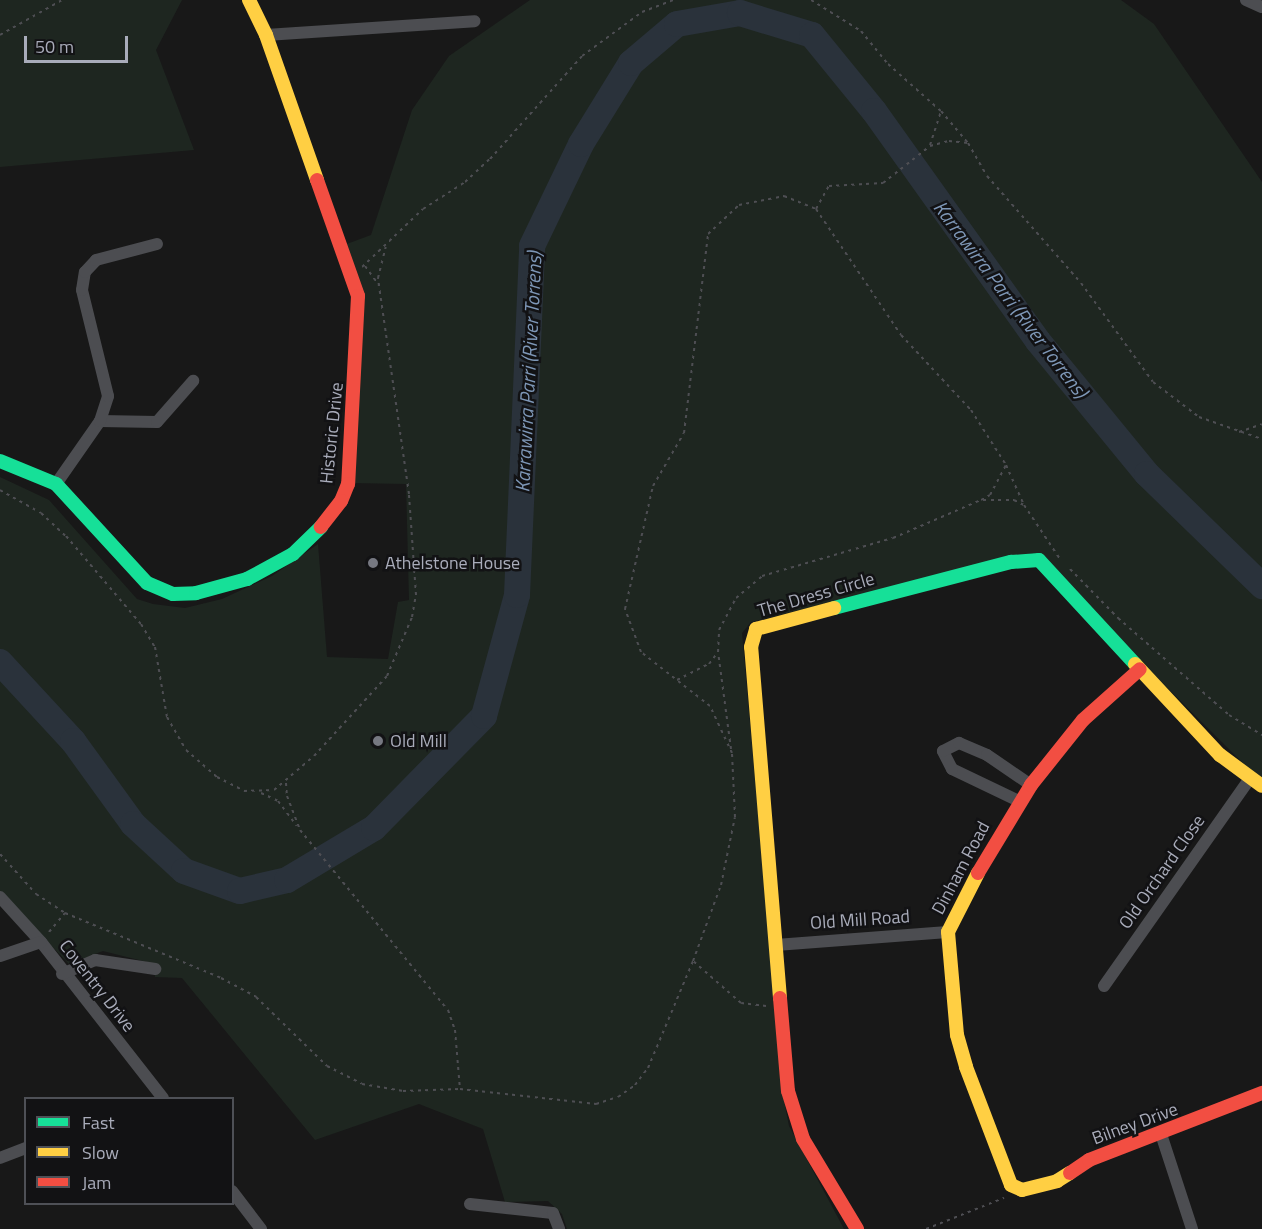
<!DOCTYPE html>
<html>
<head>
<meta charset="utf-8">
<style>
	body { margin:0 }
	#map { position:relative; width:1262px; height:1229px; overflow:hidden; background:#181818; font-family:"Titillium Web",sans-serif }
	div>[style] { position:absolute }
	.green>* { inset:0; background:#1e2620 }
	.river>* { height:26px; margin:-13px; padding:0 13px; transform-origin:13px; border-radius:13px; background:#2a323b }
	.path>* { height:2px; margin-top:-1px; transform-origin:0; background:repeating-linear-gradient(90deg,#4e4e53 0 3px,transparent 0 7.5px) }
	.street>* { height:12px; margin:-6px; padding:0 6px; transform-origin:6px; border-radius:6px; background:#4c4d51 }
	.fast>* { height:14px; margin:-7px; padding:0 7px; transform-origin:7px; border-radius:7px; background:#16e098 }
	.slow>* { height:14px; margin:-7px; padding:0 7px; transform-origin:7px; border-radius:7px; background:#ffcf43 }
	.jam>* { height:14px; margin:-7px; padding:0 7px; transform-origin:7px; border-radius:7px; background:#f24e42 }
	.dots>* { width:16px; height:16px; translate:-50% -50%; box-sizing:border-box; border:3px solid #121214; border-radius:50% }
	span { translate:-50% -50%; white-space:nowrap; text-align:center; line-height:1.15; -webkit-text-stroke:5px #121214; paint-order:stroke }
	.street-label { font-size:18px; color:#a9acba }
	.poi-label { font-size:18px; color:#a9acba }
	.left { translate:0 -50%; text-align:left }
	.water-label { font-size:20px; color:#7e97b7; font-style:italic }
	.legend { position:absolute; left:24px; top:1097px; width:210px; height:108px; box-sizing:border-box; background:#121214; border:2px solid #4e5056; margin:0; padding:8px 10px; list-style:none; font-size:18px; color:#a9acba }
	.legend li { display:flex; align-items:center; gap:12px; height:30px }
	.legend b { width:30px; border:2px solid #4e5056 }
	.scale { position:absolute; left:24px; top:36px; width:104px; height:27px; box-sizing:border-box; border:3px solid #a9acba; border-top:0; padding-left:8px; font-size:18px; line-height:21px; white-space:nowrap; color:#a9acba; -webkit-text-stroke:4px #121214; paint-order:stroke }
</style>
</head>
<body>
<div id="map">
	<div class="green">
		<div style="clip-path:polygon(0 0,182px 0,156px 50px,194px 150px,0 167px)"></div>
		<div style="clip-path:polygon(530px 0,1121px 0,1154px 24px,1262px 182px,1262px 782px,1032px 553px,751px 622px,742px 633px,783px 1096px,789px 1126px,844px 1229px,567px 1229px,562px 1214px,548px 1201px,505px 1202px,483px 1129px,419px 1104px,315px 1140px,182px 978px,155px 977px,155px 964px,103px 951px,69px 964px,0 893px,0 477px,49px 500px,137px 599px,153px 604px,185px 608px,222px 599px,272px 576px,318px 544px,327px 657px,388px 659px,398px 602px,409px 600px,406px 484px,351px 483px,360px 372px,344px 245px,371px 235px,412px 110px,449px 56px)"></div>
	</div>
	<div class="river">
		<div style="left:0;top:662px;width:108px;rotate:47.3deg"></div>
		<div style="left:73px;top:741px;width:102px;rotate:54.1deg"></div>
		<div style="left:133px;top:824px;width:69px;rotate:42.7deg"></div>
		<div style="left:184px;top:871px;width:59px;rotate:19.7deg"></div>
		<div style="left:240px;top:891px;width:48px;rotate:-13.2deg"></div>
		<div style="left:287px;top:880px;width:101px;rotate:-30.9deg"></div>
		<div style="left:374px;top:828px;width:157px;rotate:-45.5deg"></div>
		<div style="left:484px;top:716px;width:125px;rotate:-74.7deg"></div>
		<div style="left:517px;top:595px;width:349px;rotate:-87.5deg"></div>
		<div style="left:532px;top:246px;width:113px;rotate:-64.3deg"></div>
		<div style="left:581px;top:144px;width:95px;rotate:-58.3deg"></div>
		<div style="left:631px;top:63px;width:60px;rotate:-40.3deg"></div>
		<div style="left:677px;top:24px;width:64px;rotate:-9.9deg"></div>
		<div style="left:740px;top:13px;width:75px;rotate:17deg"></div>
		<div style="left:812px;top:35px;width:98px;rotate:50.8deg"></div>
		<div style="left:874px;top:111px;width:282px;rotate:54.5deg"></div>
		<div style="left:1038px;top:341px;width:172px;rotate:50.7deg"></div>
		<div style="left:1147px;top:474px;width:161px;rotate:44.2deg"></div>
	</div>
	<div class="path">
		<div style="left:811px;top:0;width:59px;rotate:31.8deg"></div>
		<div style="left:861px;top:31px;width:43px;rotate:50.7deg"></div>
		<div style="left:888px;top:64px;width:71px;rotate:41.6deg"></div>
		<div style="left:941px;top:111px;width:42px;rotate:49.8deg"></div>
		<div style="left:968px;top:143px;width:38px;rotate:60deg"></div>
		<div style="left:987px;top:176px;width:142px;rotate:48.7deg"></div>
		<div style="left:1081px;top:283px;width:122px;rotate:54deg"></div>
		<div style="left:1153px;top:382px;width:58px;rotate:37.3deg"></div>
		<div style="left:1199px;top:417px;width:67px;rotate:19.2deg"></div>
		<div style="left:0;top:35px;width:71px;rotate:-29.4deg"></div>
		<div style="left:930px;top:145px;width:36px;rotate:-72deg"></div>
		<div style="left:816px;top:209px;width:26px;rotate:-61deg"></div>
		<div style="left:829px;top:186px;width:54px;rotate:-3.2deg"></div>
		<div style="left:883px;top:183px;width:60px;rotate:-38.2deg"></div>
		<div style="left:930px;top:146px;width:20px;rotate:-15deg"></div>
		<div style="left:949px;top:141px;width:19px;rotate:6deg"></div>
		<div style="left:365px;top:266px;width:24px;rotate:54deg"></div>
		<div style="left:362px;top:267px;width:84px;rotate:-43.6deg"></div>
		<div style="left:423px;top:209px;width:50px;rotate:-32.7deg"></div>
		<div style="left:465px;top:182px;width:34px;rotate:-43deg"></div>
		<div style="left:490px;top:159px;width:138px;rotate:-48.2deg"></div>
		<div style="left:582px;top:56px;width:74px;rotate:-36.3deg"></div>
		<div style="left:642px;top:12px;width:34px;rotate:-21deg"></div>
		<div style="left:1239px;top:432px;width:24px;rotate:-19deg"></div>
		<div style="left:0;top:490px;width:47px;rotate:29.3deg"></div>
		<div style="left:41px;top:513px;width:34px;rotate:43deg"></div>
		<div style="left:66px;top:536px;width:116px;rotate:49.6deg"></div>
		<div style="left:141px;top:624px;width:27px;rotate:59deg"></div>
		<div style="left:155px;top:647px;width:71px;rotate:80.3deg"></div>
		<div style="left:167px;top:717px;width:38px;rotate:60deg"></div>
		<div style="left:186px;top:750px;width:41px;rotate:41.1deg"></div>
		<div style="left:217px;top:777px;width:30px;rotate:27deg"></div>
		<div style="left:244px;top:791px;width:30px;rotate:-2deg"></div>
		<div style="left:274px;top:790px;width:52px;rotate:-40.4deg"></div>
		<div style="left:314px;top:756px;width:108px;rotate:-47.6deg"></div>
		<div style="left:387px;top:676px;width:64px;rotate:-67deg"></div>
		<div style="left:412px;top:617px;width:22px;rotate:-80deg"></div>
		<div style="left:416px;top:595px;width:101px;rotate:-94deg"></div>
		<div style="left:409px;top:494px;width:218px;rotate:-98.2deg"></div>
		<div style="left:378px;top:278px;width:32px;rotate:-76deg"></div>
		<div style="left:983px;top:500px;width:31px"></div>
		<div style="left:1014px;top:500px;width:11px;rotate:27deg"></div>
		<div style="left:1070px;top:569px;width:69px;rotate:45.6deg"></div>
		<div style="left:1118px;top:618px;width:147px;rotate:41.1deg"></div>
		<div style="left:1229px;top:715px;width:39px;rotate:31deg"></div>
		<div style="left:677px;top:680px;width:36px;rotate:-27deg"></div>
		<div style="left:709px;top:664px;width:15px;rotate:-53deg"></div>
		<div style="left:731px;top:749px;width:98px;rotate:-97.6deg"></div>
		<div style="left:718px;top:652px;width:22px;rotate:-87deg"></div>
		<div style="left:719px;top:630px;width:36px;rotate:-62deg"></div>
		<div style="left:736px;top:598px;width:34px;rotate:-40deg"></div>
		<div style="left:762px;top:576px;width:136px;rotate:-16.2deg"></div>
		<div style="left:893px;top:538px;width:96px;rotate:-23.4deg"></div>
		<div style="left:981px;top:500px;width:10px;rotate:-29deg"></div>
		<div style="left:990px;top:495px;width:34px;rotate:-62deg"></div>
		<div style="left:286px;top:783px;width:13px;rotate:86deg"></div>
		<div style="left:287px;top:796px;width:36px;rotate:69deg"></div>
		<div style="left:300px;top:830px;width:233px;rotate:50.6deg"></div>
		<div style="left:448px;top:1010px;width:21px;rotate:71deg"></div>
		<div style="left:455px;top:1030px;width:59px;rotate:85.2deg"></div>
		<div style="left:261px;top:793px;width:19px;rotate:25deg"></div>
		<div style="left:278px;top:801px;width:31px;rotate:53deg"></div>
		<div style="left:0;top:854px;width:54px;rotate:48deg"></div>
		<div style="left:36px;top:894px;width:35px;rotate:33deg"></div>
		<div style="left:65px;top:913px;width:169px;rotate:22.6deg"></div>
		<div style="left:221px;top:978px;width:40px;rotate:28deg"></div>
		<div style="left:256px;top:997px;width:99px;rotate:44.2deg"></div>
		<div style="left:327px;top:1066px;width:39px;rotate:27deg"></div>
		<div style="left:362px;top:1084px;width:42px;rotate:9.7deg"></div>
		<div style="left:403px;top:1091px;width:57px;rotate:-2deg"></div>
		<div style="left:460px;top:1089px;width:137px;rotate:6.3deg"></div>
		<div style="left:596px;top:1104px;width:23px;rotate:-18deg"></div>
		<div style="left:618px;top:1097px;width:21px;rotate:-35deg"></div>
		<div style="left:635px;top:1085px;width:21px;rotate:-53deg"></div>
		<div style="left:648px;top:1068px;width:116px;rotate:-67.2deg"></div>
		<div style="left:49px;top:932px;width:25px;rotate:-50deg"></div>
		<div style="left:766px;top:1006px;width:25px;rotate:-173deg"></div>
		<div style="left:741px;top:1003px;width:64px;rotate:-138.8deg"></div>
		<div style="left:693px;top:961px;width:81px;rotate:-69.8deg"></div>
		<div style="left:721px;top:885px;width:69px;rotate:-78.4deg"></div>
		<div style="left:735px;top:817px;width:64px;rotate:-92.7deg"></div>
		<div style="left:732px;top:753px;width:52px;rotate:-115.1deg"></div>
		<div style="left:710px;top:706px;width:88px;rotate:-142deg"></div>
		<div style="left:641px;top:652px;width:46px;rotate:-110.4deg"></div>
		<div style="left:625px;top:609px;width:126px;rotate:-77.2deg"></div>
		<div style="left:653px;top:486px;width:61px;rotate:-59.7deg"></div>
		<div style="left:684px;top:433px;width:200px;rotate:-83.1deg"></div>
		<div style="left:708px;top:234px;width:42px;rotate:-43.1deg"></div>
		<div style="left:739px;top:205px;width:46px;rotate:-11.3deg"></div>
		<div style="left:784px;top:196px;width:35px;rotate:22deg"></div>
		<div style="left:816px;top:209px;width:152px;rotate:56deg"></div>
		<div style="left:901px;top:335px;width:103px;rotate:47deg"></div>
		<div style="left:971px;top:410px;width:65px;rotate:57.5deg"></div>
		<div style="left:1006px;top:465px;width:44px;rotate:65.8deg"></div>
		<div style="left:1024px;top:505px;width:65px;rotate:56.3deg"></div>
		<div style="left:926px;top:1229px;width:84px;rotate:-21.7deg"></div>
	</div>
	<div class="street">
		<div style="left:1246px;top:0;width:17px;rotate:24deg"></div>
		<div style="left:266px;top:35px;width:209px;rotate:-3.8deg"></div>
		<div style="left:100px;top:421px;width:57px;rotate:1deg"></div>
		<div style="left:157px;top:422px;width:55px;rotate:-48.7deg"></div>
		<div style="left:56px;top:484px;width:77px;rotate:-55.1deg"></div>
		<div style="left:100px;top:421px;width:26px;rotate:-72deg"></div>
		<div style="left:108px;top:396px;width:109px;rotate:-103.8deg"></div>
		<div style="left:82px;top:290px;width:18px;rotate:-81deg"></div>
		<div style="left:85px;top:272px;width:16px;rotate:-47deg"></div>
		<div style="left:96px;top:260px;width:63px;rotate:-14.7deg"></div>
		<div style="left:1019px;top:801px;width:74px;rotate:-154.5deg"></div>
		<div style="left:952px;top:769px;width:20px;rotate:-117deg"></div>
		<div style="left:943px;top:751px;width:18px;rotate:-27deg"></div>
		<div style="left:959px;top:743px;width:30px;rotate:23deg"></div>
		<div style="left:987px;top:755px;width:53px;rotate:34.3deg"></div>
		<div style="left:0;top:897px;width:61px;rotate:47.7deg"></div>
		<div style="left:41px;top:942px;width:198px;rotate:52deg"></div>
		<div style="left:776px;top:945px;width:172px;rotate:-4.3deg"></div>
		<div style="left:0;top:956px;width:43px;rotate:-18.9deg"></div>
		<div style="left:62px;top:974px;width:36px;rotate:-23deg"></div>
		<div style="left:95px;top:960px;width:61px;rotate:8.5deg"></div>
		<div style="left:1104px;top:986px;width:254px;rotate:-54.9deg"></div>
		<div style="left:1161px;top:1134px;width:100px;rotate:71.9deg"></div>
		<div style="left:0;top:1158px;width:28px;rotate:-21deg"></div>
		<div style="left:232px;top:1191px;width:48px;rotate:52.7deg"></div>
		<div style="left:470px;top:1204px;width:83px;rotate:6.2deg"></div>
		<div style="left:553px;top:1213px;width:17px;rotate:69deg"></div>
	</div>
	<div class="fast">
		<div style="left:0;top:461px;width:61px;rotate:22.3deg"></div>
		<div style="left:56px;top:484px;width:134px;rotate:47.4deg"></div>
		<div style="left:147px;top:583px;width:28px;rotate:23deg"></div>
		<div style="left:173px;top:594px;width:23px;rotate:-2deg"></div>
		<div style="left:196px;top:593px;width:53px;rotate:-15.4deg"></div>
		<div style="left:247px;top:579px;width:52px;rotate:-28.5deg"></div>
		<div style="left:293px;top:554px;width:39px;rotate:-44deg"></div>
		<div style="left:834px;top:608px;width:183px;rotate:-14.6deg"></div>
		<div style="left:1011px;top:562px;width:28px;rotate:-4deg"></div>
		<div style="left:1039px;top:560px;width:142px;rotate:47.3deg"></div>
	</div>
	<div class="slow">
		<div style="left:249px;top:0;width:39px;rotate:64deg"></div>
		<div style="left:266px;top:35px;width:154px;rotate:70.6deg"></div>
		<div style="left:1135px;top:664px;width:125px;rotate:47deg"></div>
		<div style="left:1220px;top:755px;width:52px;rotate:36.4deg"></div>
		<div style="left:978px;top:873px;width:66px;rotate:117deg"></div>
		<div style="left:948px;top:932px;width:103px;rotate:85deg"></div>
		<div style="left:957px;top:1035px;width:33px;rotate:74deg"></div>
		<div style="left:966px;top:1067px;width:126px;rotate:69.1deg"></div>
		<div style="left:1011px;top:1185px;width:12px;rotate:24deg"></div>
		<div style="left:1022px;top:1190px;width:36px;rotate:-14deg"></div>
		<div style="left:1057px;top:1181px;width:15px;rotate:-32deg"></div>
		<div style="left:780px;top:998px;width:352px;rotate:-94.7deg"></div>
		<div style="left:751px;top:647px;width:19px;rotate:-74deg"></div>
		<div style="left:756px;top:629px;width:81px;rotate:-15.1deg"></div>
	</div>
	<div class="jam">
		<div style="left:317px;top:180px;width:123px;rotate:70.5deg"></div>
		<div style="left:358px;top:296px;width:188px;rotate:93deg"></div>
		<div style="left:348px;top:484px;width:18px;rotate:112deg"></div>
		<div style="left:341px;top:501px;width:33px;rotate:128deg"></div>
		<div style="left:978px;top:873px;width:103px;rotate:-58.9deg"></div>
		<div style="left:1031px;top:785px;width:83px;rotate:-51.3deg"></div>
		<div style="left:1083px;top:720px;width:76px;rotate:-41.8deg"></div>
		<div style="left:780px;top:998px;width:93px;rotate:85.1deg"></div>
		<div style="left:788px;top:1091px;width:50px;rotate:72.6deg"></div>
		<div style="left:803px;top:1139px;width:105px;rotate:59deg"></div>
		<div style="left:1070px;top:1173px;width:23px;rotate:-34deg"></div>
		<div style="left:1089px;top:1160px;width:186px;rotate:-21.2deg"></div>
	</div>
	<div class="dots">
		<div style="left:373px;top:563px;background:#767881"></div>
		<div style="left:378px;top:741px;background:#767881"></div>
	</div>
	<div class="street-label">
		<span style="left:332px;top:433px;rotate:-84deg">Historic Drive</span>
		<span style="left:816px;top:595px;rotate:-16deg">The Dress Circle</span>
		<span style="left:961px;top:868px;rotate:-62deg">Dinham Road</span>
		<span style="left:1162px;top:872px;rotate:-55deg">Old Orchard Close</span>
		<span style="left:860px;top:920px;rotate:-4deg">Old Mill Road</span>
		<span style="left:97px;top:986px;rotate:52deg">Coventry Drive</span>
		<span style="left:1135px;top:1124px;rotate:-20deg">Bilney Drive</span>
	</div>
	<div class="poi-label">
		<span class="left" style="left:385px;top:563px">Athelstone House</span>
		<span class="left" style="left:390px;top:741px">Old Mill</span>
	</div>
	<div class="water-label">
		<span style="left:1011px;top:299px;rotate:53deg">Karrawirra Parri (River Torrens)</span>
		<span style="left:528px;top:372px;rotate:-87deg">Karrawirra Parri (River Torrens)</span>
	</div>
	<ul class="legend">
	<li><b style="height:8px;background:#16e098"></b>Fast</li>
	<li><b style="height:8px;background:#ffcf43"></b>Slow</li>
	<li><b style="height:8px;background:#f24e42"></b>Jam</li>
	</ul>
	<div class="scale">50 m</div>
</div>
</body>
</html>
